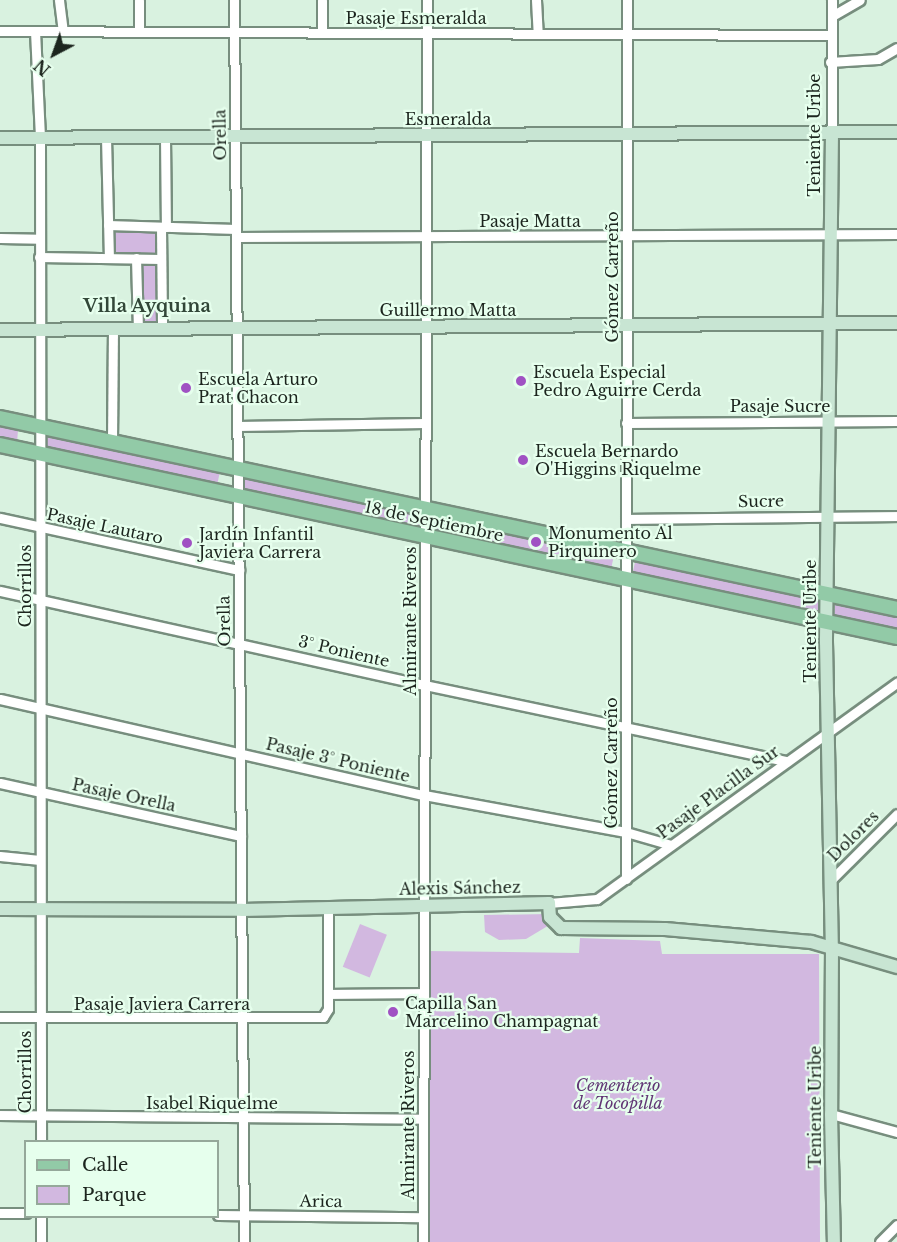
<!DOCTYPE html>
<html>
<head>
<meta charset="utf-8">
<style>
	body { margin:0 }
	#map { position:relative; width:897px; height:1242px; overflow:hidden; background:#d9f2e0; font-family:"Libre Baskerville",serif }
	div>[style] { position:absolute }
	.green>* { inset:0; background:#d2b8e0; transform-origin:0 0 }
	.roads { filter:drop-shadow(2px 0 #778e7e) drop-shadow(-2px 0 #778e7e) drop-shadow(0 2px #778e7e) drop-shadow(0 -2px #778e7e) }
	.street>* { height:9px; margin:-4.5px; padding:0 4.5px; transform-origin:4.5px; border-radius:4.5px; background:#fff }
	.secondary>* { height:12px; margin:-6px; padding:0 6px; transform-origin:6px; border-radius:6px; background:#c8e5d3 }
	.primary>* { height:14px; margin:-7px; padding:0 7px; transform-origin:7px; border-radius:7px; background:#92caa7 }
	.dots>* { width:16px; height:16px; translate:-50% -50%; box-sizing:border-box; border:3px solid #e6ffed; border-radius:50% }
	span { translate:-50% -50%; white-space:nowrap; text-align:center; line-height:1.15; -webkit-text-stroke:4.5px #e6ffed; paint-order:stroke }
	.street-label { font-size:16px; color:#1c251e }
	.poi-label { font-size:16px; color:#1c251e }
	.left { translate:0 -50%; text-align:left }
	.park-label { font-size:16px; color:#613675; font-style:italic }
	.neighbourhood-label { font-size:18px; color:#324738; font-weight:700 }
	.legend { position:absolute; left:24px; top:1140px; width:195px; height:78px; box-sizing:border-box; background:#e6ffed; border:2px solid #95a89a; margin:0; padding:8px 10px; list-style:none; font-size:18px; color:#1c251e }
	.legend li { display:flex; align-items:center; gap:12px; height:30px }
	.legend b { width:30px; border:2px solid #95a89a }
	.north { position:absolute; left:24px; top:24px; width:60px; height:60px; -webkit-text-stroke:4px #e6ffed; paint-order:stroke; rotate:221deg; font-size:16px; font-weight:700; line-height:24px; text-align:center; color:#1c251e }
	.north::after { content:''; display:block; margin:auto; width:21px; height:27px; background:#1c251e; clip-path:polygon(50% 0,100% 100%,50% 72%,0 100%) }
</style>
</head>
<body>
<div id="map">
	<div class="green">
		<div style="left:113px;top:232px;width:46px;height:22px;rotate:1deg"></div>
		<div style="left:143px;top:265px;width:15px;height:59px"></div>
		<div style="clip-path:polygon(0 425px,18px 429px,17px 444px,0 440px)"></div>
		<div style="left:47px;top:434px;width:177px;height:15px;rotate:12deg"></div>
		<div style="clip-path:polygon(245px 477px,424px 515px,423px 530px,245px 490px)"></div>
		<div style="left:434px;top:517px;width:184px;height:16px;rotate:12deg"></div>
		<div style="left:635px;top:562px;width:190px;height:13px;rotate:12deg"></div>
		<div style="clip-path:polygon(835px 604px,897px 617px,897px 631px,834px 616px)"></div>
		<div style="clip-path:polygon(549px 914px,551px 924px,526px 939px,499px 940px,485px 932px,484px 915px)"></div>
		<div style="left:360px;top:924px;width:29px;height:46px;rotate:22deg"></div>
		<div style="clip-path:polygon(580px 938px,660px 941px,662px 954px,819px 954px,820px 1242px,429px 1242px,426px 951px,579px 953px)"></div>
	</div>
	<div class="roads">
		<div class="street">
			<div style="left:59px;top:0;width:31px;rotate:83deg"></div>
			<div style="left:234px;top:0;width:1242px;rotate:89.54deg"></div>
			<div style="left:322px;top:0;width:33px;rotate:90deg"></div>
			<div style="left:536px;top:0;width:34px;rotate:87deg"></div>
			<div style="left:832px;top:0;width:133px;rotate:90deg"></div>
			<div style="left:832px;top:16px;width:32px;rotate:-30deg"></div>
			<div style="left:0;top:31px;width:831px;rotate:0.28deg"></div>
			<div style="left:35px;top:31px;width:107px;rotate:87.3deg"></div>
			<div style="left:40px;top:138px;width:1004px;rotate:89.94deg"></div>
			<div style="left:139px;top:32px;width:32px;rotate:-90deg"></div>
			<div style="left:830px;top:62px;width:48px;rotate:-3.6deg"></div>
			<div style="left:878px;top:59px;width:22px;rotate:-30deg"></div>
			<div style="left:106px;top:137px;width:120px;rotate:88.6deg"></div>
			<div style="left:165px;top:137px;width:90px;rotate:89.4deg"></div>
			<div style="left:108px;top:225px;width:128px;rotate:1.8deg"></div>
			<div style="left:161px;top:227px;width:102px;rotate:89.4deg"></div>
			<div style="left:236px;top:237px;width:661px;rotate:-0.26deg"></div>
			<div style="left:0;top:238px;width:39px;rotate:1deg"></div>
			<div style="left:39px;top:257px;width:122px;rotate:0.9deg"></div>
			<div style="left:136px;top:258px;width:71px;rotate:88.4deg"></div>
			<div style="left:626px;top:423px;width:271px;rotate:-0.4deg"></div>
			<div style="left:237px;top:426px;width:188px;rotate:-0.9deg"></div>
			<div style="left:112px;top:442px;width:113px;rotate:-89.5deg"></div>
			<div style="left:0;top:518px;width:245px;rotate:12.3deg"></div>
			<div style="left:626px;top:519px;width:271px;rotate:-0.6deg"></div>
			<div style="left:0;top:591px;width:435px;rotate:12.5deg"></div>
			<div style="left:425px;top:685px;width:370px;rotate:11.9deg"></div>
			<div style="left:0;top:699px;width:435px;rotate:12.8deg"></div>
			<div style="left:424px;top:795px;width:205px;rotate:10.4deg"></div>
			<div style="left:626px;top:832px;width:47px;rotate:16.1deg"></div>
			<div style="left:0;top:783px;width:247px;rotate:12.4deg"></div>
			<div style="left:0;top:856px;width:40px;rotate:5.7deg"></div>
			<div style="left:626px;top:879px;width:879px;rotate:-89.93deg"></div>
			<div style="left:831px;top:880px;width:93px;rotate:-45deg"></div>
			<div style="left:549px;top:903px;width:48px;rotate:-4.8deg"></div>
			<div style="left:597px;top:899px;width:370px;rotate:-35.8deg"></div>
			<div style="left:328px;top:994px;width:96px;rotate:-0.6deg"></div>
			<div style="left:0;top:1017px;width:323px"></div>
			<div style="left:323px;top:1017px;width:9px;rotate:-58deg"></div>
			<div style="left:328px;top:1009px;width:102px;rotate:-90deg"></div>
			<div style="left:831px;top:1114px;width:68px;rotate:15.3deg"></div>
			<div style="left:0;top:1115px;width:423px;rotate:0.5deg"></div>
			<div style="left:0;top:1213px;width:26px"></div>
			<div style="left:218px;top:1215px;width:205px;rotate:0.6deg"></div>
			<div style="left:41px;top:1216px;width:26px;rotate:90deg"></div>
			<div style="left:423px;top:1242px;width:1242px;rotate:-89.82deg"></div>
			<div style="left:880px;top:1242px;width:24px;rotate:-45deg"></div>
		</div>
		<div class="secondary">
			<div style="left:832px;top:133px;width:509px;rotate:90.68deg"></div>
			<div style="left:826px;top:642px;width:305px;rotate:88.9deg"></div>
			<div style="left:832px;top:947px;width:167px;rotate:90.3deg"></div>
			<div style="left:831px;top:1114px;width:128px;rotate:88.7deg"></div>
			<div style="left:0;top:138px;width:897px;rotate:-0.38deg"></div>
			<div style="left:0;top:330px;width:897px;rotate:-0.45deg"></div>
			<div style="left:0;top:909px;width:242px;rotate:0.2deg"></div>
			<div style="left:242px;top:910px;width:307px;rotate:-1.3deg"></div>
			<div style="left:549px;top:903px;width:14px;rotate:86deg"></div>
			<div style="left:550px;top:917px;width:16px;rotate:45deg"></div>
			<div style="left:561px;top:928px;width:104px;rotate:0.6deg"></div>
			<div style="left:665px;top:929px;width:147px;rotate:5.1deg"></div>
			<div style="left:811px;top:942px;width:90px;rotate:16.2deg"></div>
		</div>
		<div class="primary">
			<div style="left:0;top:418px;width:917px;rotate:12.02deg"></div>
			<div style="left:0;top:445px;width:917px;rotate:12.08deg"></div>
		</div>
	</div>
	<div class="dots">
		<div style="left:521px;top:381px;background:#a052c3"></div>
		<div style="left:186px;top:388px;background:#a052c3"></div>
		<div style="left:523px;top:460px;background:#a052c3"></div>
		<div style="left:536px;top:542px;background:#a052c3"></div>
		<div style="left:187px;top:543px;background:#a052c3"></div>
		<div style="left:393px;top:1012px;background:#a052c3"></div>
	</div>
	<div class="street-label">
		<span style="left:416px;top:18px">Pasaje Esmeralda</span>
		<span style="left:448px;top:119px">Esmeralda</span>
		<span style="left:220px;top:135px;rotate:-91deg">Orella</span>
		<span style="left:814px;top:135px;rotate:-90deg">Teniente Uribe</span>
		<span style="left:530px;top:221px">Pasaje Matta</span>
		<span style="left:612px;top:277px;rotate:-90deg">Gómez Carreño</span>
		<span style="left:448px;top:310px">Guillermo Matta</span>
		<span style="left:780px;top:406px">Pasaje Sucre</span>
		<span style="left:761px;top:501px;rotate:-1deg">Sucre</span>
		<span style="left:434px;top:521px;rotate:12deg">18 de Septiembre</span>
		<span style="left:105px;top:526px;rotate:12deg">Pasaje Lautaro</span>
		<span style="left:25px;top:586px;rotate:-90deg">Chorrillos</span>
		<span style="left:224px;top:621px;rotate:-91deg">Orella</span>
		<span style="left:410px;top:621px;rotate:-90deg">Almirante Riveros</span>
		<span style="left:810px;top:621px;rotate:-90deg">Teniente Uribe</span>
		<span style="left:344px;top:651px;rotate:13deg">3° Poniente</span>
		<span style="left:338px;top:760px;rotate:13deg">Pasaje 3° Poniente</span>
		<span style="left:611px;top:763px;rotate:-90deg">Gómez Carreño</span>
		<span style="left:718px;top:792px;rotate:-36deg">Pasaje Placilla Sur</span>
		<span style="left:124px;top:795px;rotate:12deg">Pasaje Orella</span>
		<span style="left:853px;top:836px;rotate:-45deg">Dolores</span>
		<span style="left:460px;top:888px;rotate:-1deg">Alexis Sánchez</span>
		<span style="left:162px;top:1004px">Pasaje Javiera Carrera</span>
		<span style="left:25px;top:1072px;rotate:-90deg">Chorrillos</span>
		<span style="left:212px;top:1103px">Isabel Riquelme</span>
		<span style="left:815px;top:1107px;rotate:-90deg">Teniente Uribe</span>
		<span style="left:408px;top:1125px;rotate:-90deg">Almirante Riveros</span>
		<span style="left:321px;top:1201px;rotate:1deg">Arica</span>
	</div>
	<div class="poi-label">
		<span class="left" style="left:533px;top:381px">Escuela Especial<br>Pedro Aguirre Cerda</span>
		<span class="left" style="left:198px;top:388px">Escuela Arturo<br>Prat Chacon</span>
		<span class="left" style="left:535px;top:460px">Escuela Bernardo<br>O'Higgins Riquelme</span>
		<span class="left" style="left:548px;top:542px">Monumento Al<br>Pirquinero</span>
		<span class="left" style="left:199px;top:543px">Jardín Infantil<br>Javiera Carrera</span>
		<span class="left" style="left:405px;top:1012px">Capilla San<br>Marcelino Champagnat</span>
	</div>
	<div class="park-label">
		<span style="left:618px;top:1094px">Cementerio<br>de Tocopilla</span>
	</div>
	<div class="neighbourhood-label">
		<span style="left:147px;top:306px">Villa Ayquina</span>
	</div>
	<ul class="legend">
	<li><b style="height:8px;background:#92caa7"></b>Calle</li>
	<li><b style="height:16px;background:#d2b8e0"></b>Parque</li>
	</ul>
	<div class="north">N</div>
</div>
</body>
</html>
